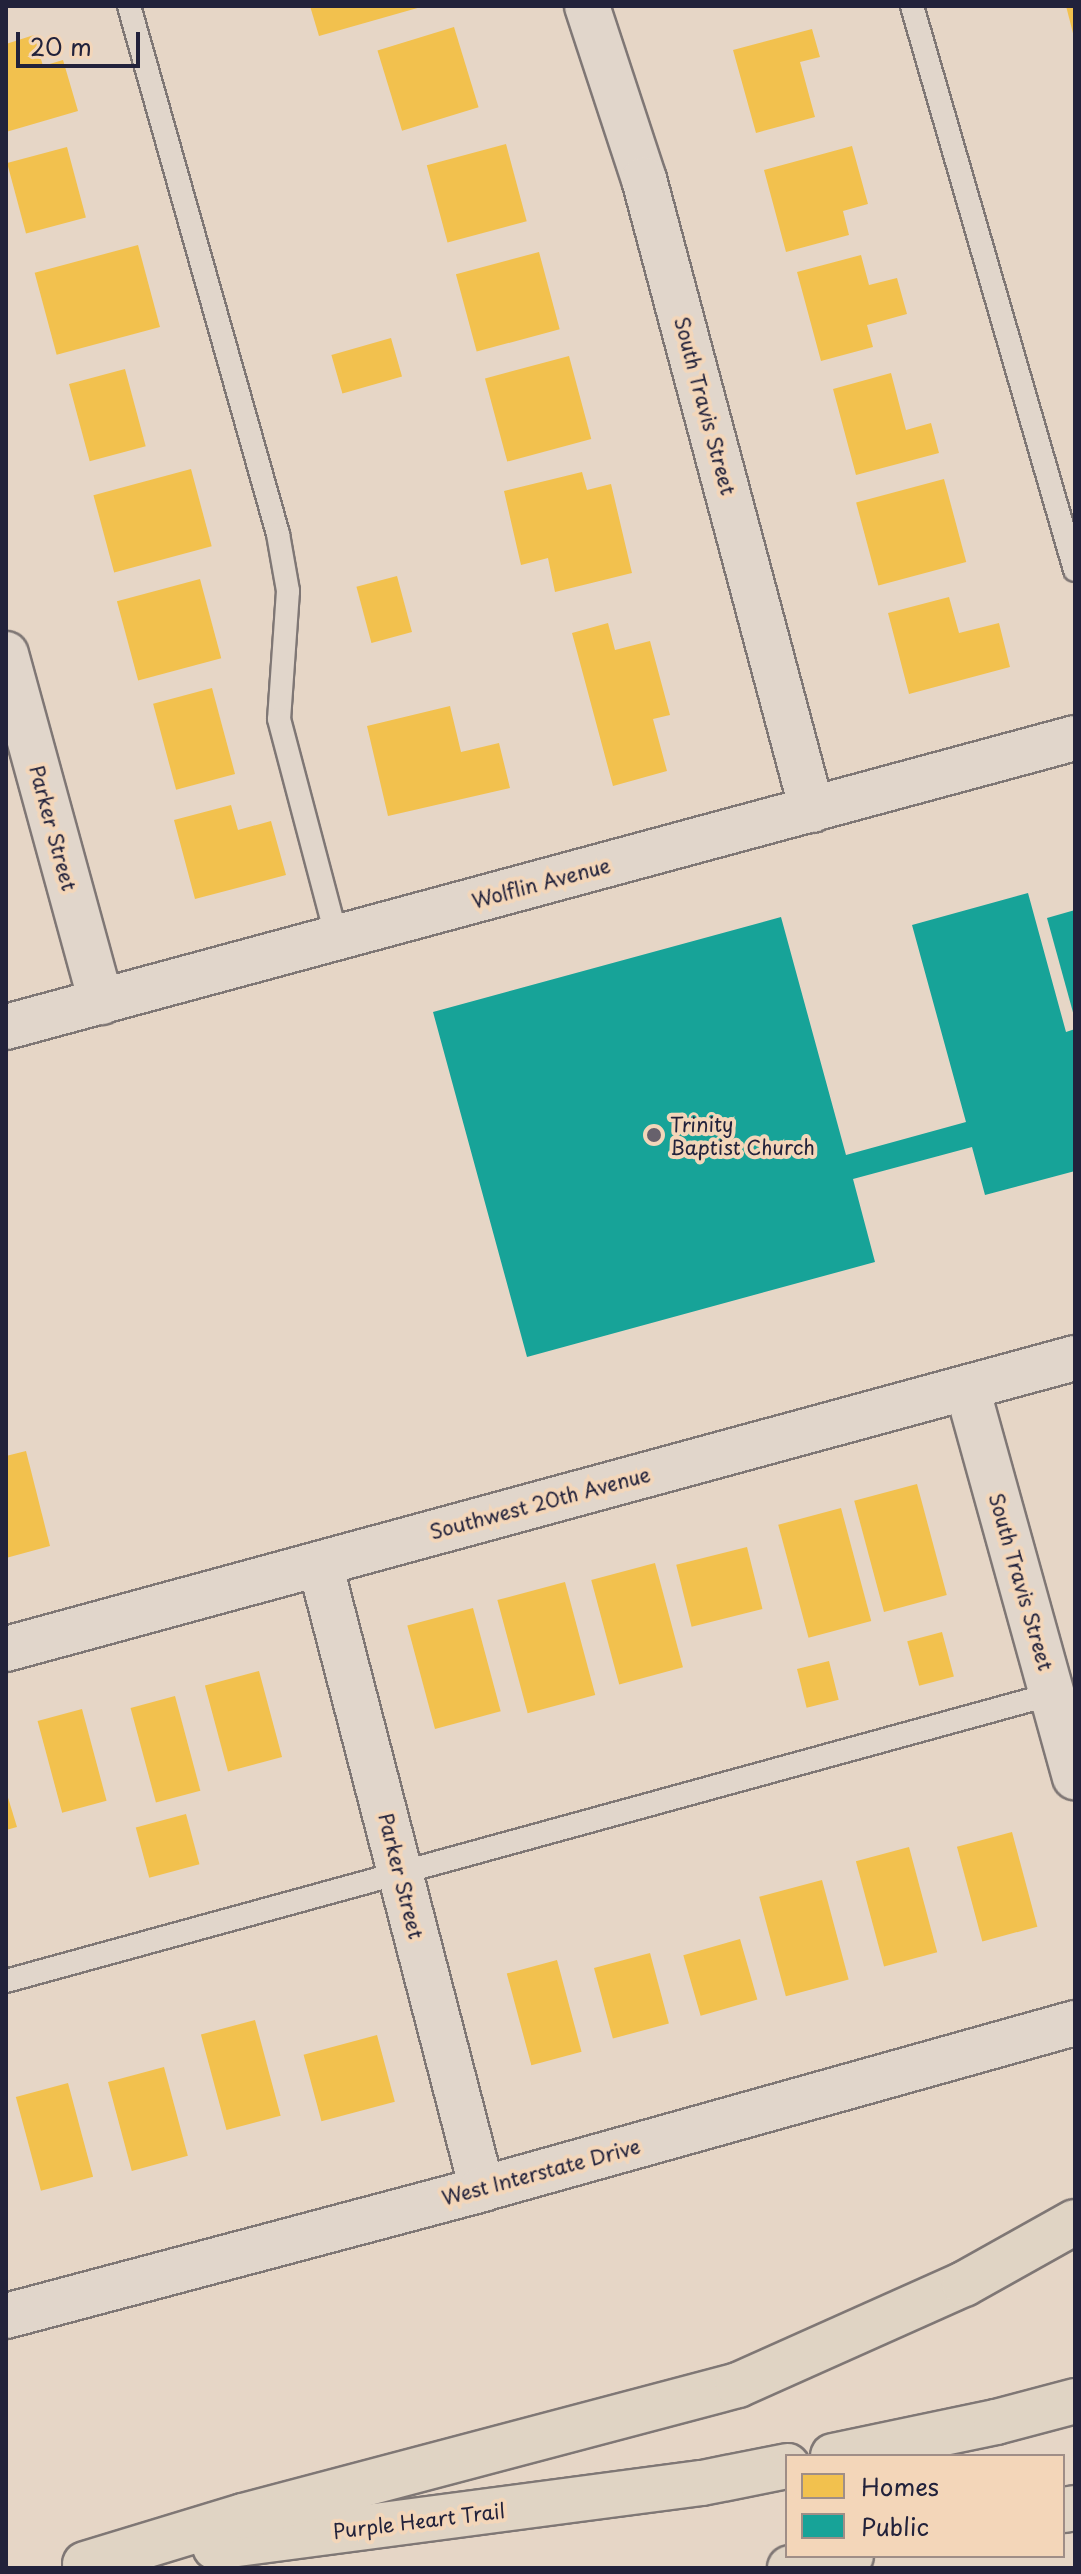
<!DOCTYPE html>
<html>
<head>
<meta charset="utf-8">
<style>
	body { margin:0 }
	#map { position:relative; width:1081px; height:2574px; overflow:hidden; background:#e6d6c6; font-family:"Playpen Sans",sans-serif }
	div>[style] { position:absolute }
	.homes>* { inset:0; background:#f2c14e; transform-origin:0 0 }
	.public>* { inset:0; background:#17a398 }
	.roads { filter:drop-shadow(2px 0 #7f7775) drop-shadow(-2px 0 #7f7775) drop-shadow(0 2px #7f7775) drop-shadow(0 -2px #7f7775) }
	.lane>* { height:22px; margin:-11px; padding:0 11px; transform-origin:11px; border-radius:11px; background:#e1d6cb }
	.street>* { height:44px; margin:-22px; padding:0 22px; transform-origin:22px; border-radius:22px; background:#e1d6cb }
	.secondary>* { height:44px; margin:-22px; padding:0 22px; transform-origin:22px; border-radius:22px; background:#e1d6cb }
	.highway>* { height:44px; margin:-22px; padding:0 22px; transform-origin:22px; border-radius:22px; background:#e0d4c4 }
	.dots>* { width:22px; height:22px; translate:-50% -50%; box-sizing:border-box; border:4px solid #f3d6b9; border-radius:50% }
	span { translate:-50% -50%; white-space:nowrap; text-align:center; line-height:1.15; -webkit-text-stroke:8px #f3d6b9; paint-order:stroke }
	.street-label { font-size:20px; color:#22223b }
	.poi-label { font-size:20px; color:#22223b }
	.left { translate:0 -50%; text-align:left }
	.frame { position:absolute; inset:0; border:8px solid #22223b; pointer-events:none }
	.legend { position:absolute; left:785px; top:2454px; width:280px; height:104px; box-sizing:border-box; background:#f3d6b9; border:2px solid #9f8e87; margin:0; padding:10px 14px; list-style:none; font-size:24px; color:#22223b }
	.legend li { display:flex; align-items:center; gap:16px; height:40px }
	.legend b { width:40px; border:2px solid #9f8e87 }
	.scale { position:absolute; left:16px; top:32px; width:124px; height:36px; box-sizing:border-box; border:4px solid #22223b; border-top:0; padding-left:10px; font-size:24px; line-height:28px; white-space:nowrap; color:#22223b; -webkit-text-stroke:6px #f3d6b9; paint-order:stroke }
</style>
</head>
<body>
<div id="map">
	<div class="homes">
		<div style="clip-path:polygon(310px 6px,421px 6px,421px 7px,319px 36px)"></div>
		<div style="clip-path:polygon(1066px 6px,1075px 6px,1075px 37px,1074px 37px)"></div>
		<div style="left:454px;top:27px;width:84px;height:80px;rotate:73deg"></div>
		<div style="clip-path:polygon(812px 29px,820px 57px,800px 62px,815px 117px,756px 133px,733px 50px)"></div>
		<div style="clip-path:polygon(34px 35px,43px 66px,63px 60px,78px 111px,6px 132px,6px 44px)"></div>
		<div style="left:506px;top:144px;width:80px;height:82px;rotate:75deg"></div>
		<div style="clip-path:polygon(852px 146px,868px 204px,843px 211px,849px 235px,786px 252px,764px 170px)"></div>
		<div style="left:67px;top:147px;width:73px;height:62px;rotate:75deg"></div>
		<div style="left:138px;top:245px;width:85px;height:107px;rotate:75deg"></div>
		<div style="left:539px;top:252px;width:80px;height:86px;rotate:75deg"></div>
		<div style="clip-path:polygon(861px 255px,869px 285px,897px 278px,907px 314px,867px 325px,873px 347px,821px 361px,797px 272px)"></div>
		<div style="left:391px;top:338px;width:40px;height:62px;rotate:74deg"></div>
		<div style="left:569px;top:356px;width:86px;height:87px;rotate:75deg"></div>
		<div style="left:125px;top:369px;width:80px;height:58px;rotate:75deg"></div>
		<div style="clip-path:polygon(891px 373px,906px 430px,931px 423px,939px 453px,856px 475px,833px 389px)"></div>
		<div style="left:191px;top:469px;width:80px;height:101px;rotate:75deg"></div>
		<div style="clip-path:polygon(582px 472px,587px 490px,611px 484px,632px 573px,555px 592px,548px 558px,521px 565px,504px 491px)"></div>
		<div style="left:944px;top:479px;width:86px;height:91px;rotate:75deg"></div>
		<div style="left:397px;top:576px;width:58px;height:42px;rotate:75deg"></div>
		<div style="left:200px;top:579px;width:82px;height:86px;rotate:75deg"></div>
		<div style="clip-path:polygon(949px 597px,959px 633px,999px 623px,1010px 667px,909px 694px,888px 613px)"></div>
		<div style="clip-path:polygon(608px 623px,615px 650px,650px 641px,670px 715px,653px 719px,667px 771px,613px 786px,572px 633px)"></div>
		<div style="left:212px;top:688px;width:89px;height:61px;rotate:75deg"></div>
		<div style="clip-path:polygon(450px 706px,461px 752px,499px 743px,510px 788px,388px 816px,367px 726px)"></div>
		<div style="clip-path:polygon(231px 805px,238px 830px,271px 821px,286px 875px,195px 899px,174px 820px)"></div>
		<div style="clip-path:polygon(26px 1451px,50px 1546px,6px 1558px,6px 1456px)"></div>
		<div style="left:917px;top:1484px;width:115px;height:65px;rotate:75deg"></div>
		<div style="left:841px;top:1508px;width:117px;height:65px;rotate:75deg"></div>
		<div style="left:747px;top:1547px;width:64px;height:73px;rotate:76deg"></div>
		<div style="left:655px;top:1563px;width:108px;height:66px;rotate:75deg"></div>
		<div style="left:565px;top:1582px;width:117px;height:70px;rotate:75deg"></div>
		<div style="left:473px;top:1608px;width:107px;height:68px;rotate:75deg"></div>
		<div style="left:942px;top:1632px;width:46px;height:36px;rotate:75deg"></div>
		<div style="left:829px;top:1661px;width:40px;height:33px;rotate:76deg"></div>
		<div style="left:259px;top:1671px;width:89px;height:56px;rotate:75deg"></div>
		<div style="left:175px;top:1696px;width:98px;height:46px;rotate:75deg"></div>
		<div style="left:82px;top:1709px;width:95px;height:46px;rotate:75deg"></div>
		<div style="clip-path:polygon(6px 1791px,17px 1827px,6px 1830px)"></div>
		<div style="left:186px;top:1814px;width:52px;height:52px;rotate:75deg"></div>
		<div style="left:1012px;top:1832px;width:98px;height:57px;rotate:75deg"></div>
		<div style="left:909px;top:1847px;width:109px;height:55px;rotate:75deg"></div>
		<div style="left:822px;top:1880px;width:103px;height:65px;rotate:75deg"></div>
		<div style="left:740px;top:1939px;width:63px;height:59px;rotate:74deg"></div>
		<div style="left:650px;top:1953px;width:73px;height:58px;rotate:75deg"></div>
		<div style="left:557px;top:1960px;width:95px;height:52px;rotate:75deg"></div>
		<div style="left:255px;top:2020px;width:99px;height:56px;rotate:75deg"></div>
		<div style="left:377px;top:2035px;width:69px;height:76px;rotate:75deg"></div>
		<div style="left:164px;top:2067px;width:92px;height:58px;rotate:75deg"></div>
		<div style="left:68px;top:2083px;width:97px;height:54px;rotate:75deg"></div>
	</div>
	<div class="public">
		<div style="clip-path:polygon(1028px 893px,1066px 1032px,1075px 1029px,1075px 1171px,985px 1195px,972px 1147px,853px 1179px,875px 1262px,527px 1357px,433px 1012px,781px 917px,846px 1155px,966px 1122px,912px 925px)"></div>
		<div style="clip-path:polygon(1075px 910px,1075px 1016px,1074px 1016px,1047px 918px)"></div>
	</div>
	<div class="roads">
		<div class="lane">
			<div style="left:129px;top:6px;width:549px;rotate:74.24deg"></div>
			<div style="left:278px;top:534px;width:58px;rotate:80deg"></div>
			<div style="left:288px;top:591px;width:128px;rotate:94deg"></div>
			<div style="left:279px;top:719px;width:227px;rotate:75.2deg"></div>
			<div style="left:912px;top:6px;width:587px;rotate:73.88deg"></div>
			<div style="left:6px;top:1981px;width:1085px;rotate:-15.34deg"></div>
		</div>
		<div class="street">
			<div style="left:6px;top:654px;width:361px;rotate:74.7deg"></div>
			<div style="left:967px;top:1388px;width:404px;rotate:74.5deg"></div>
			<div style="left:320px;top:1564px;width:646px;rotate:75.47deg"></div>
			<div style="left:6px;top:1649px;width:1108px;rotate:-15.23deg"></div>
		</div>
		<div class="secondary">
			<div style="left:587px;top:6px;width:182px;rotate:71.8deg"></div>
			<div style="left:644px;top:179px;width:653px;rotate:75.09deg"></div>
			<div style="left:6px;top:1027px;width:1107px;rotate:-15.13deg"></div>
			<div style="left:6px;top:2316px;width:493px;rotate:-14.9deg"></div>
			<div style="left:482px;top:2189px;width:616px;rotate:-15.64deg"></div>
		</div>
		<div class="highway">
			<div style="left:833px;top:2456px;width:167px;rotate:-11.8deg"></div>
			<div style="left:996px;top:2422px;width:82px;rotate:-14.9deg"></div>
			<div style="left:1063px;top:2510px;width:12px;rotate:-9deg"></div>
			<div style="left:215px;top:2547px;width:491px;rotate:-7.5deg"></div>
			<div style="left:702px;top:2483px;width:87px;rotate:-11.3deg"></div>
			<div style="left:85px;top:2564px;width:165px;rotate:-16.9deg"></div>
			<div style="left:243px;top:2516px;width:512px;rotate:-14.82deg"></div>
			<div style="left:738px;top:2385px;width:248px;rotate:-24.1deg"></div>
			<div style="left:964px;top:2284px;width:127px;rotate:-29.2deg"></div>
			<div style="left:790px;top:2568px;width:62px;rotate:-11.1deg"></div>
		</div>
	</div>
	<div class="dots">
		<div style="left:654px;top:1135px;background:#67616c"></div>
	</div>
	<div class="street-label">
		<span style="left:705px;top:406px;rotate:75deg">South Travis Street</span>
		<span style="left:53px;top:828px;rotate:75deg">Parker Street</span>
		<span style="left:541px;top:883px;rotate:-15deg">Wolflin Avenue</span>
		<span style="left:540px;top:1503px;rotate:-15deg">Southwest 20th Avenue</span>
		<span style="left:1021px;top:1582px;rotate:74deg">South Travis Street</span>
		<span style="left:401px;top:1876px;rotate:76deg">Parker Street</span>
		<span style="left:541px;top:2172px;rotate:-15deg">West Interstate Drive</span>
		<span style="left:419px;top:2521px;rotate:-7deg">Purple Heart Trail</span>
	</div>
	<div class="poi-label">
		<span class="left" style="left:670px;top:1136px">Trinity<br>Baptist Church</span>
	</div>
	<div class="frame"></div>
	<ul class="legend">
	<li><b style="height:22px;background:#f2c14e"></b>Homes</li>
	<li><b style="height:22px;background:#17a398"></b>Public</li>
	</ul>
	<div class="scale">20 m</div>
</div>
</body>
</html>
